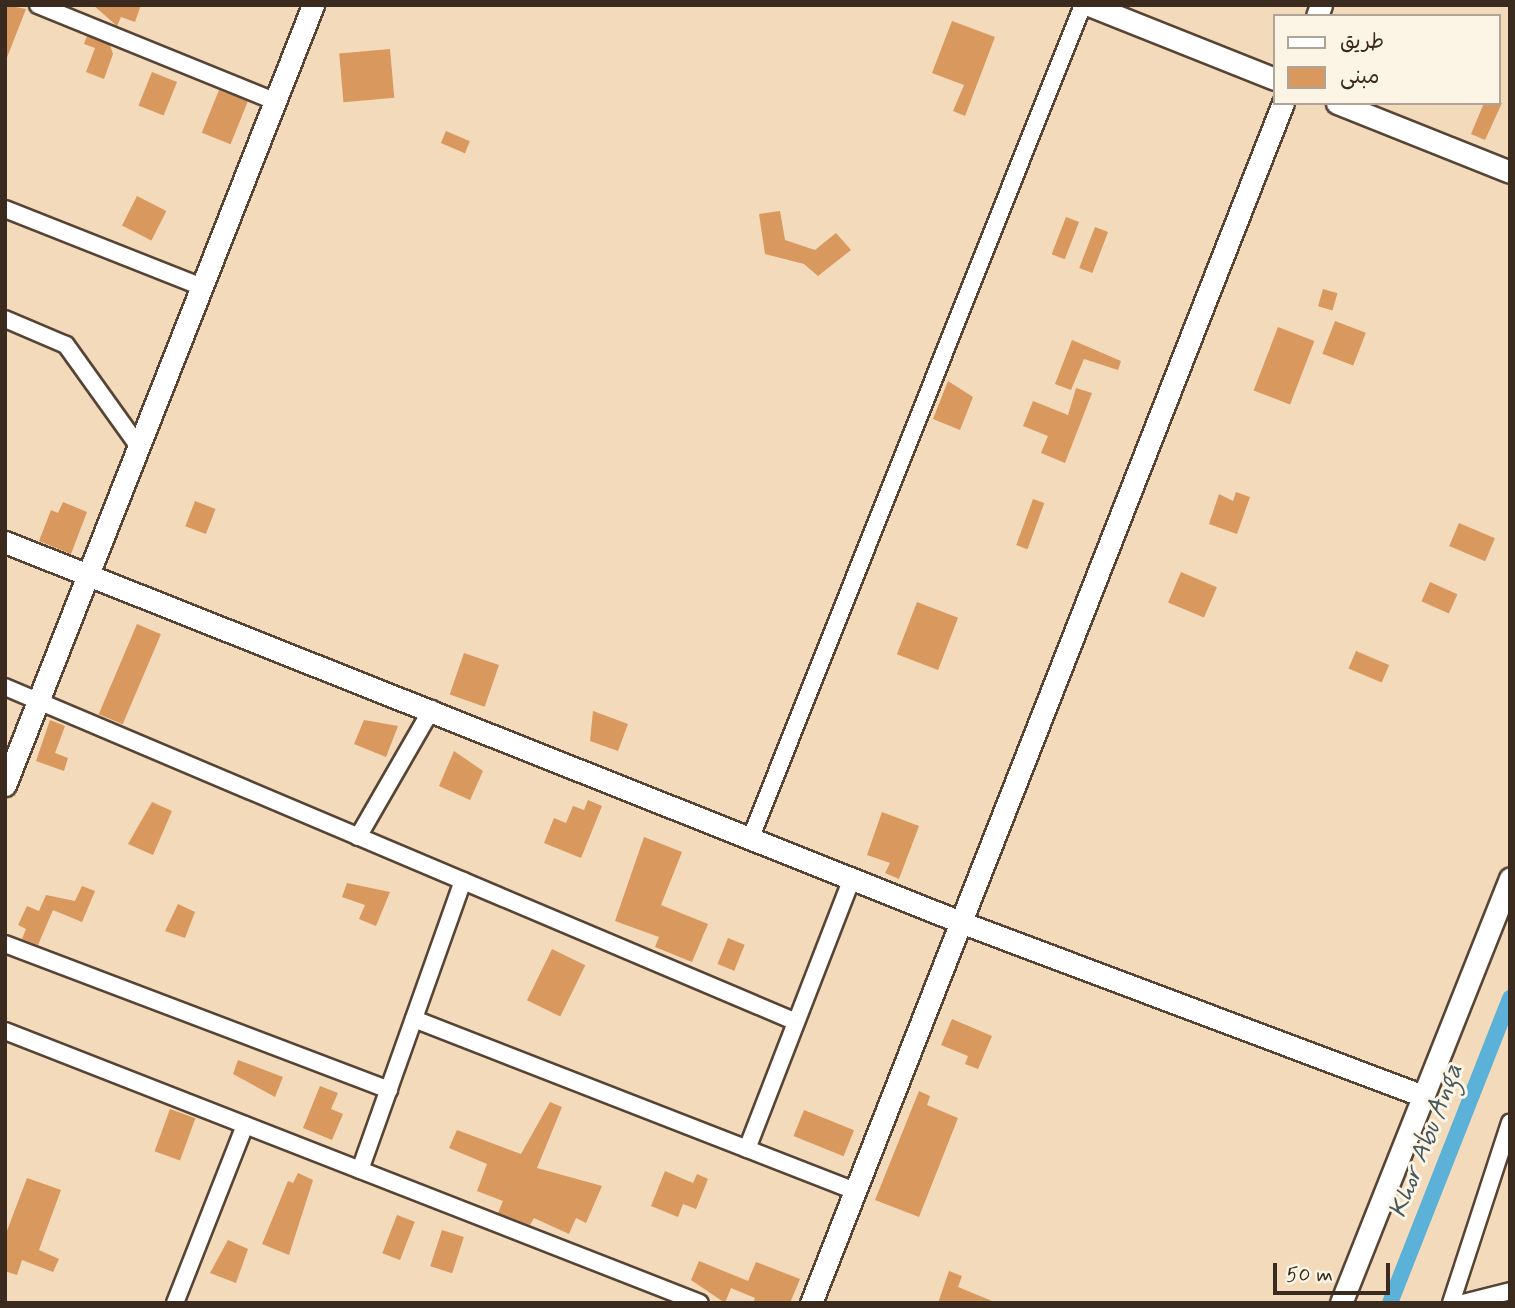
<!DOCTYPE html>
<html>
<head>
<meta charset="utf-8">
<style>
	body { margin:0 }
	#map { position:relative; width:1515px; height:1308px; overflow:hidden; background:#f3daba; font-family:Mynerve,"Playpen Sans Arabic",sans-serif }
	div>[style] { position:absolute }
	.canal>* { height:16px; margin:-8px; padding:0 8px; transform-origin:8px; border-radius:8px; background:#5bb1d7 }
	.building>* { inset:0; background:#d9985d; transform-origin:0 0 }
	.roads { filter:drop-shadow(2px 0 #574435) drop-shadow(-2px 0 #574435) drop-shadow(0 2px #574435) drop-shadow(0 -2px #574435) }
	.street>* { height:16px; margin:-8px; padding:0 8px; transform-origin:8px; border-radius:8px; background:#fff }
	.secondary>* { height:21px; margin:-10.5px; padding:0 10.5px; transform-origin:10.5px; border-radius:10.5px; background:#fff }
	span { translate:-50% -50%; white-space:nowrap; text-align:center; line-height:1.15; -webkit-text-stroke:6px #fcf5e5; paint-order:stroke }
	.water-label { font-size:26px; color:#46595f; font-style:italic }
	.frame { position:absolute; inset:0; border:7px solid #3b2a1e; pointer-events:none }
	.legend { position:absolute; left:1273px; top:14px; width:228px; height:91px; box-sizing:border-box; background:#fcf5e5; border:2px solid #afa495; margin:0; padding:9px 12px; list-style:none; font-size:21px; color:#3b2a1e }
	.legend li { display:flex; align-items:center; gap:14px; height:35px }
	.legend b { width:35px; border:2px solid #afa495 }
	.scale { position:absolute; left:1273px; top:1263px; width:117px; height:32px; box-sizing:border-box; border:4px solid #3b2a1e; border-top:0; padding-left:9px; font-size:21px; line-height:24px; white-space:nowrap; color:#3b2a1e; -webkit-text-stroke:5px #fcf5e5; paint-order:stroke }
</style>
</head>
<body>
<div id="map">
	<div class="canal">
		<div style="left:1390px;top:1303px;width:328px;rotate:-68.5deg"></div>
	</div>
	<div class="building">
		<div style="clip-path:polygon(5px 5px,26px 9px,6px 60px,5px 60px)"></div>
		<div style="clip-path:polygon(93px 5px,141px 5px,135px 22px,121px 17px,117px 26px)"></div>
		<div style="clip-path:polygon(952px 21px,995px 37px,965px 116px,953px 111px,964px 85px,932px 73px)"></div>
		<div style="clip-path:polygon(87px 36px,110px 45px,113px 54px,104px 79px,86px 72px,95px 48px,84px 44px)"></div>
		<div style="left:390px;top:49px;width:49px;height:51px;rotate:85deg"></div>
		<div style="left:152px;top:72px;width:27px;height:36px;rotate:22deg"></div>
		<div style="left:219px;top:90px;width:31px;height:46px;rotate:22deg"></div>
		<div style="clip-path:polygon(1484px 103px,1502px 103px,1485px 140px,1471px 134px)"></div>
		<div style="left:446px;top:131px;width:26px;height:13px;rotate:23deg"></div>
		<div style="left:137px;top:196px;width:33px;height:33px;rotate:27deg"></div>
		<div style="clip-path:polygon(780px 211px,785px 240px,815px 250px,836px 233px,851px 250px,818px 276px,804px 264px,765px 254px,759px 214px)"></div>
		<div style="left:1066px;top:217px;width:14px;height:40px;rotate:21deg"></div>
		<div style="left:1095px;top:227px;width:14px;height:44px;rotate:21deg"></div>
		<div style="left:1323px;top:289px;width:15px;height:18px;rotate:16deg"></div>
		<div style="left:1335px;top:321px;width:33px;height:35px;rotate:21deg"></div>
		<div style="left:1278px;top:327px;width:39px;height:68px;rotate:21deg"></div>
		<div style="clip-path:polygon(1072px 340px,1121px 361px,1118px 370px,1084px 359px,1071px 390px,1055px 384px)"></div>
		<div style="clip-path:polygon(948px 381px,973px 397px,960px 430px,933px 419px)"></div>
		<div style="clip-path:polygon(1076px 388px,1092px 393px,1065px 463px,1041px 453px,1048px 436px,1023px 426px,1033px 401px,1068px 415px)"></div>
		<div style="clip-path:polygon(1236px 492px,1250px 497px,1237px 534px,1209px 524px,1219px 494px,1233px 501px)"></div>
		<div style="left:1033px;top:499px;width:12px;height:49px;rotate:20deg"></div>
		<div style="left:195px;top:501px;width:22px;height:27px;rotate:21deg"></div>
		<div style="clip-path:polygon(63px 502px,87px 512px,71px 554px,39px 541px,51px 510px,58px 513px)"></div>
		<div style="left:1459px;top:523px;width:39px;height:25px;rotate:23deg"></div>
		<div style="left:1181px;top:572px;width:39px;height:33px;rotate:23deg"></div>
		<div style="left:1430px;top:582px;width:30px;height:21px;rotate:24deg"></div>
		<div style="left:917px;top:602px;width:44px;height:56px;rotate:21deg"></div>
		<div style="left:137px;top:624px;width:26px;height:98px;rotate:23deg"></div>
		<div style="left:1356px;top:651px;width:36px;height:19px;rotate:23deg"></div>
		<div style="left:464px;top:653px;width:37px;height:44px;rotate:19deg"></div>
		<div style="clip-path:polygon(593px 711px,628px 724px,618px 751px,590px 741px)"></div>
		<div style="clip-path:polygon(50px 720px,65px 726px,55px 753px,68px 758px,64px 771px,36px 761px)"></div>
		<div style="clip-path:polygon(364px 720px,398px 726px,386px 757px,354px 744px)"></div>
		<div style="clip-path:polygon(454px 751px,483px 771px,470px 800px,439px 786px)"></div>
		<div style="clip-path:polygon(588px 800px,602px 806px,581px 858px,544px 843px,554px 818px,566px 823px,573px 806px,584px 810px)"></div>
		<div style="clip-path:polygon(152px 802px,172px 811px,153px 855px,128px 844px)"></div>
		<div style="clip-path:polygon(882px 812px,919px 826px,899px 879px,885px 873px,890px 863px,867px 855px)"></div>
		<div style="clip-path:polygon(644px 837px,682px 852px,661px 905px,708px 924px,692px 962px,655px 947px,659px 937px,615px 921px)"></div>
		<div style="clip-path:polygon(347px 883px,390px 892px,376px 926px,359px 919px,365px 905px,342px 897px)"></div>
		<div style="clip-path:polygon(82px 886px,95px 891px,82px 922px,53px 910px,38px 945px,22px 939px,26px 929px,18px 925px,27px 906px,39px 911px,46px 895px,75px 901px)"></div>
		<div style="clip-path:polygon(178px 904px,195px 912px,185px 938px,165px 931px)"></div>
		<div style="left:728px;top:938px;width:18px;height:28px;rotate:22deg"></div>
		<div style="left:552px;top:949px;width:37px;height:57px;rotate:26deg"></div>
		<div style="clip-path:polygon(952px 1019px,992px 1036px,978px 1069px,965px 1064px,968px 1056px,941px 1045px)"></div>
		<div style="clip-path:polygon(238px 1060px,283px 1077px,275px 1097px,233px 1074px)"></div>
		<div style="clip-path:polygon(320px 1086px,338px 1093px,331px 1109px,343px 1114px,332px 1140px,303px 1128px)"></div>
		<div style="clip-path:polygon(919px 1091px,930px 1096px,927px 1105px,958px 1118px,919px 1217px,875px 1200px)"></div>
		<div style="clip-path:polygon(550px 1102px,562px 1107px,537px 1168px,602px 1186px,586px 1223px,576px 1218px,569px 1234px,534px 1218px,530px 1225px,498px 1213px,503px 1201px,477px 1191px,487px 1164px,449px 1148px,457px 1130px,521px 1154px)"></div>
		<div style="left:170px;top:1109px;width:27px;height:45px;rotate:20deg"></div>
		<div style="left:804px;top:1110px;width:54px;height:28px;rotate:22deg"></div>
		<div style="clip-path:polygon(665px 1171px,693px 1183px,697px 1174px,708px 1179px,696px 1209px,683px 1204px,678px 1217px,651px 1206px)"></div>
		<div style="clip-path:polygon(298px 1173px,313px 1180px,289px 1255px,262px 1244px,288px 1181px,293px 1183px)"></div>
		<div style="clip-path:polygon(27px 1178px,61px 1190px,39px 1250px,59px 1259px,53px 1272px,22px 1260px,17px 1275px,5px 1271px,5px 1236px)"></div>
		<div style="left:397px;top:1215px;width:19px;height:41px;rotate:21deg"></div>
		<div style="left:442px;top:1230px;width:23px;height:38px;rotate:18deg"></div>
		<div style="clip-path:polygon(228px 1240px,248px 1249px,236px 1283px,210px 1273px)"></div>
		<div style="clip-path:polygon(699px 1261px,748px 1281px,756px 1262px,800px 1279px,790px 1303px,753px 1303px,755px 1298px,731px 1288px,725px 1303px,691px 1280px)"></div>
		<div style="clip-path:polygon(949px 1271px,962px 1276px,958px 1287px,997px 1303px,938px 1303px)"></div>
	</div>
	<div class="roads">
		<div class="street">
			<div style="left:38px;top:5px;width:256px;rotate:22.1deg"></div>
			<div style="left:5px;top:209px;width:212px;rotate:21.6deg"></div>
			<div style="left:5px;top:319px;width:66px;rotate:23.1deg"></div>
			<div style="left:66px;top:345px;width:125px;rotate:54.4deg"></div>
			<div style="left:5px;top:687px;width:857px;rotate:22.94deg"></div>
			<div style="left:358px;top:837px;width:148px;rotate:-60deg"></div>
			<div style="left:751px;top:837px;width:896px;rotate:-68.25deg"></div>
			<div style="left:5px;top:944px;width:411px;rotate:20.8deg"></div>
			<div style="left:414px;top:1019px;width:474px;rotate:21.3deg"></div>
			<div style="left:5px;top:1031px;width:746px;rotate:21.37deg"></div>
			<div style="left:747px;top:1149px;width:291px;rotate:-68.8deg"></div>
			<div style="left:360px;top:1170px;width:307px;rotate:-70.4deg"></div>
			<div style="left:175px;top:1303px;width:191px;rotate:-68.5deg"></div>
			<div style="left:1451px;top:1303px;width:190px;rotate:-71.9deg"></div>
			<div style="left:1463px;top:1303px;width:49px;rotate:-14.3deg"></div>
		</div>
		<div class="secondary">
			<div style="left:1089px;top:5px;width:200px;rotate:21.7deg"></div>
			<div style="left:1317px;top:16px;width:12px;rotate:-70deg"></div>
			<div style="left:1337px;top:103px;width:186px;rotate:21.7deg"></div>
			<div style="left:5px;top:542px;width:1031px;rotate:21.69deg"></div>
			<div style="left:963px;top:923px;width:492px;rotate:20.6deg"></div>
			<div style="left:5px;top:785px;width:839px;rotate:-68.45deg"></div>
			<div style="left:811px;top:1303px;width:1289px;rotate:-68.53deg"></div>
			<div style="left:1341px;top:1303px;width:457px;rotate:-68.3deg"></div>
		</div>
	</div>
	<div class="water-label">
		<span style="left:1427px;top:1141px;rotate:-69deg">Khor Abu Anga</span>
	</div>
	<div class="frame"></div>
	<ul class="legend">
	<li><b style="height:9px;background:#fff"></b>طريق</li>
	<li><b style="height:19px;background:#d9985d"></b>مبنى</li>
	</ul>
	<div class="scale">50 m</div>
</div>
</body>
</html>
